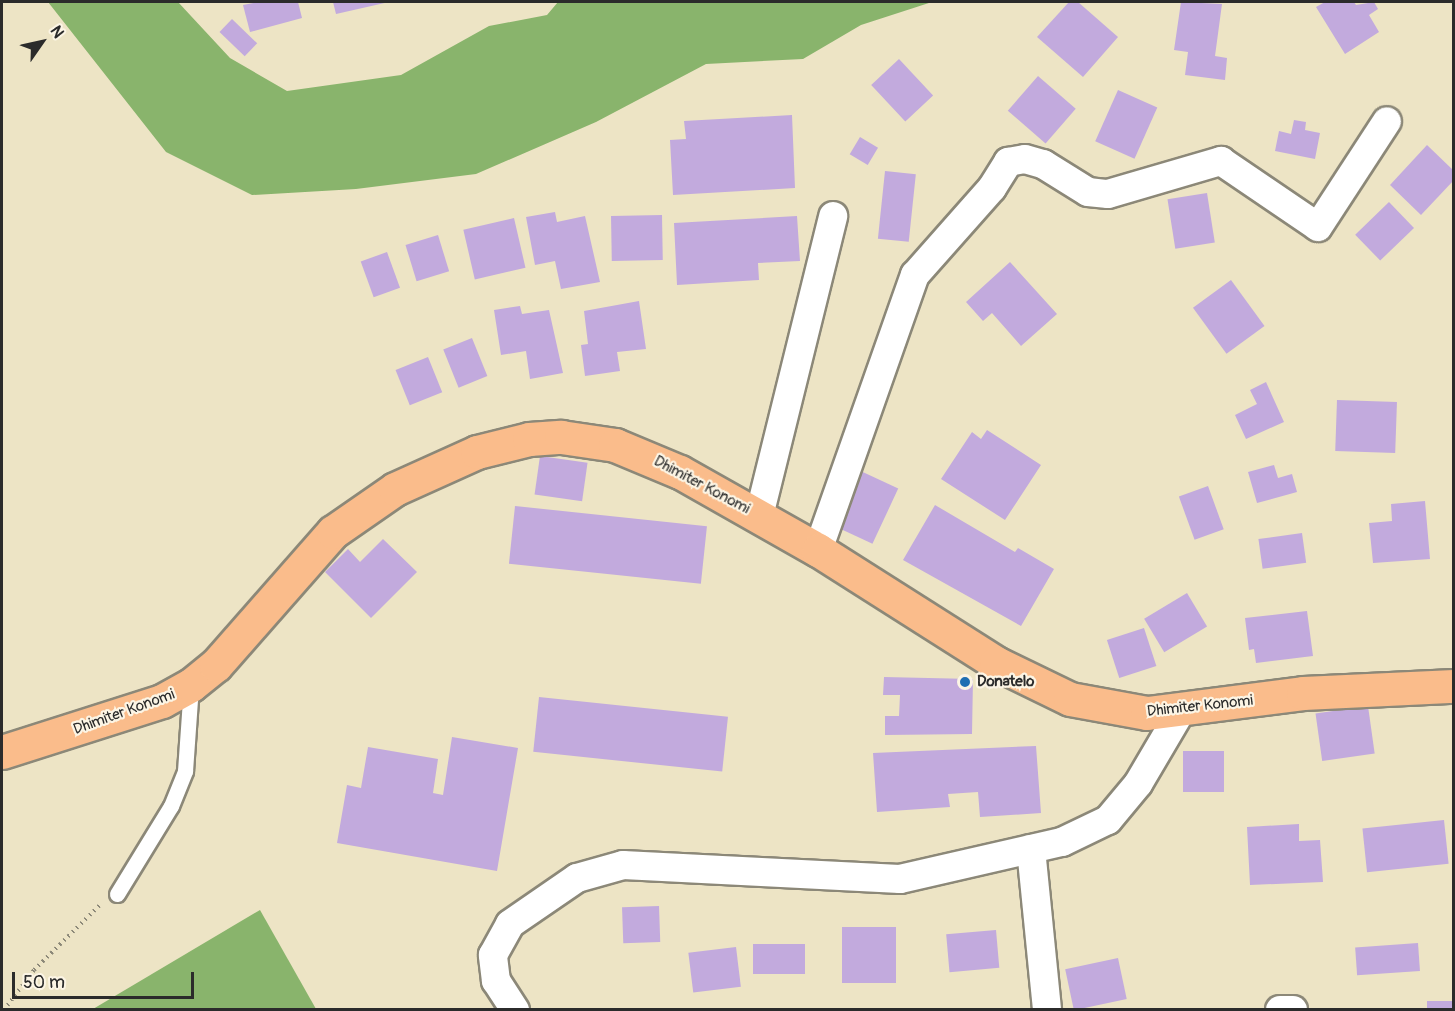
<!DOCTYPE html>
<html>
<head>
<meta charset="utf-8">
<style>
	body { margin:0 }
	#map { position:relative; width:1455px; height:1011px; overflow:hidden; background:#ede4c5; font-family:Pangolin,sans-serif }
	div>[style] { position:absolute }
	.forest>* { inset:0; background:#89b46c }
	.building>* { inset:0; background:#c2aadd; transform-origin:0 0 }
	.path>* { height:4px; margin-top:-2px; transform-origin:0; background:repeating-linear-gradient(90deg,#8c8878 0 1.5px,transparent 0 6px) }
	.roads { filter:drop-shadow(2px 0 #8c8878) drop-shadow(-2px 0 #8c8878) drop-shadow(0 2px #8c8878) drop-shadow(0 -2px #8c8878) }
	.service>* { height:15px; margin:-7.5px; padding:0 7.5px; transform-origin:7.5px; border-radius:7.5px; background:#fff }
	.minor>* { height:28px; margin:-14px; padding:0 14px; transform-origin:14px; border-radius:14px; background:#fff }
	.primary>* { height:33px; margin:-16.5px; padding:0 16.5px; transform-origin:16.5px; border-radius:16.5px; background:#fabc8b }
	.dots>* { width:16px; height:16px; translate:-50% -50%; box-sizing:border-box; border:3px solid #fcf5e5; border-radius:50% }
	span { translate:-50% -50%; white-space:nowrap; text-align:center; line-height:1.15; -webkit-text-stroke:4.5px #fcf5e5; paint-order:stroke }
	.street-label { font-size:15px; color:#2b2b2b }
	.poi-label { font-size:15px; color:#2b2b2b; font-weight:700 }
	.left { translate:0 -50%; text-align:left }
	.frame { position:absolute; inset:0; border:3px solid #2b2b2b; pointer-events:none }
	.north { position:absolute; left:12px; top:12px; width:60px; height:60px; -webkit-text-stroke:4px #fcf5e5; paint-order:stroke; rotate:56deg; font-size:16px; font-weight:700; line-height:24px; text-align:center; color:#2b2b2b }
	.north::after { content:''; display:block; margin:auto; width:21px; height:27px; background:#2b2b2b; clip-path:polygon(50% 0,100% 100%,50% 72%,0 100%) }
	.scale { position:absolute; left:12px; top:972px; width:182px; height:27px; box-sizing:border-box; border:3px solid #2b2b2b; border-top:0; padding-left:8px; font-size:18px; line-height:21px; white-space:nowrap; color:#2b2b2b; -webkit-text-stroke:4px #fcf5e5; paint-order:stroke }
</style>
</head>
<body>
<div id="map">
	<div class="forest">
		<div style="clip-path:polygon(48px 2px,178px 2px,230px 58px,287px 91px,401px 75px,489px 26px,547px 15px,558px 2px,932px 2px,861px 25px,803px 59px,706px 64px,596px 122px,476px 174px,356px 189px,252px 195px,166px 152px)"></div>
		<div style="clip-path:polygon(260px 910px,316px 1009px,93px 1009px)"></div>
	</div>
	<div class="building">
		<div style="clip-path:polygon(258px 2px,298px 2px,302px 18px,250px 32px,243px 5px)"></div>
		<div style="clip-path:polygon(333px 2px,389px 2px,336px 14px)"></div>
		<div style="clip-path:polygon(1069px 2px,1078px 2px,1118px 37px,1083px 77px,1037px 37px)"></div>
		<div style="clip-path:polygon(1181px 2px,1222px 4px,1215px 56px,1227px 58px,1225px 80px,1185px 75px,1188px 52px,1174px 50px)"></div>
		<div style="clip-path:polygon(1325px 2px,1354px 2px,1356px 5px,1374px 2px,1378px 9px,1369px 15px,1379px 32px,1345px 54px,1316px 7px)"></div>
		<div style="left:232px;top:19px;width:35px;height:18px;rotate:44deg"></div>
		<div style="left:899px;top:59px;width:50px;height:38px;rotate:47deg"></div>
		<div style="left:1038px;top:76px;width:50px;height:46px;rotate:41deg"></div>
		<div style="left:1118px;top:90px;width:43px;height:56px;rotate:24deg"></div>
		<div style="clip-path:polygon(792px 115px,795px 188px,673px 195px,670px 140px,686px 139px,684px 121px)"></div>
		<div style="clip-path:polygon(1294px 120px,1306px 122px,1305px 130px,1320px 133px,1315px 159px,1275px 151px,1279px 131px,1291px 134px)"></div>
		<div style="left:860px;top:137px;width:21px;height:20px;rotate:31deg"></div>
		<div style="clip-path:polygon(1427px 145px,1454px 171px,1454px 180px,1421px 215px,1390px 185px)"></div>
		<div style="left:885px;top:171px;width:31px;height:68px;rotate:6deg"></div>
		<div style="left:1207px;top:193px;width:50px;height:40px;rotate:81deg"></div>
		<div style="left:1389px;top:202px;width:36px;height:47px;rotate:46deg"></div>
		<div style="clip-path:polygon(555px 212px,557px 222px,585px 216px,600px 282px,561px 289px,555px 261px,535px 265px,526px 217px)"></div>
		<div style="left:662px;top:215px;width:45px;height:51px;rotate:89deg"></div>
		<div style="clip-path:polygon(797px 216px,800px 261px,758px 263px,759px 280px,677px 285px,674px 223px)"></div>
		<div style="left:514px;top:218px;width:51px;height:52px;rotate:77deg"></div>
		<div style="left:438px;top:235px;width:38px;height:34px;rotate:73deg"></div>
		<div style="left:387px;top:252px;width:38px;height:28px;rotate:70deg"></div>
		<div style="clip-path:polygon(1010px 262px,1057px 314px,1021px 346px,992px 313px,983px 321px,966px 302px)"></div>
		<div style="left:1231px;top:280px;width:57px;height:47px;rotate:54deg"></div>
		<div style="clip-path:polygon(639px 301px,646px 349px,617px 352px,620px 371px,585px 376px,581px 345px,588px 344px,584px 311px)"></div>
		<div style="clip-path:polygon(520px 306px,522px 314px,549px 310px,563px 373px,530px 379px,526px 351px,501px 355px,494px 310px)"></div>
		<div style="left:472px;top:338px;width:41px;height:31px;rotate:68deg"></div>
		<div style="left:428px;top:357px;width:38px;height:35px;rotate:68deg"></div>
		<div style="clip-path:polygon(1266px 382px,1284px 422px,1246px 439px,1235px 415px,1257px 404px,1250px 390px)"></div>
		<div style="left:1337px;top:400px;width:60px;height:51px;rotate:2deg"></div>
		<div style="clip-path:polygon(987px 430px,1041px 465px,1005px 520px,941px 479px,972px 432px,981px 439px)"></div>
		<div style="left:540px;top:456px;width:48px;height:39px;rotate:8deg"></div>
		<div style="clip-path:polygon(1274px 465px,1278px 478px,1292px 474px,1297px 492px,1257px 503px,1248px 472px)"></div>
		<div style="left:852px;top:467px;width:51px;height:61px;rotate:25deg"></div>
		<div style="left:1208px;top:486px;width:46px;height:31px;rotate:70deg"></div>
		<div style="clip-path:polygon(1425px 501px,1430px 559px,1373px 563px,1369px 523px,1392px 521px,1391px 504px)"></div>
		<div style="clip-path:polygon(935px 505px,1015px 552px,1018px 548px,1054px 569px,1021px 626px,903px 560px)"></div>
		<div style="left:515px;top:506px;width:193px;height:58px;rotate:6deg"></div>
		<div style="left:1302px;top:533px;width:30px;height:44px;rotate:82deg"></div>
		<div style="clip-path:polygon(383px 539px,417px 572px,371px 618px,325px 572px,348px 549px,360px 562px)"></div>
		<div style="left:1187px;top:593px;width:39px;height:50px;rotate:59deg"></div>
		<div style="clip-path:polygon(1307px 611px,1313px 656px,1256px 663px,1254px 649px,1249px 650px,1245px 618px)"></div>
		<div style="left:1144px;top:628px;width:40px;height:39px;rotate:72deg"></div>
		<div style="clip-path:polygon(884px 677px,973px 679px,972px 734px,885px 735px,885px 716px,899px 716px,900px 695px,883px 695px)"></div>
		<div style="left:539px;top:697px;width:190px;height:55px;rotate:6deg"></div>
		<div style="left:1368px;top:706px;width:48px;height:53px;rotate:82deg"></div>
		<div style="clip-path:polygon(452px 737px,518px 748px,497px 871px,337px 843px,347px 785px,361px 788px,368px 747px,438px 759px,433px 793px,443px 795px)"></div>
		<div style="clip-path:polygon(1036px 746px,1041px 813px,980px 817px,978px 792px,948px 794px,950px 807px,877px 812px,873px 753px)"></div>
		<div style="left:1183px;top:751px;width:41px;height:41px"></div>
		<div style="left:1444px;top:820px;width:44px;height:82px;rotate:84deg"></div>
		<div style="clip-path:polygon(1299px 824px,1299px 841px,1320px 840px,1323px 882px,1250px 885px,1247px 827px)"></div>
		<div style="left:659px;top:906px;width:36px;height:37px;rotate:88deg"></div>
		<div style="left:842px;top:927px;width:54px;height:56px"></div>
		<div style="left:996px;top:930px;width:38px;height:50px;rotate:85deg"></div>
		<div style="left:1418px;top:943px;width:28px;height:63px;rotate:86deg"></div>
		<div style="left:753px;top:944px;width:52px;height:30px"></div>
		<div style="left:736px;top:947px;width:40px;height:48px;rotate:83deg"></div>
		<div style="left:1118px;top:958px;width:42px;height:54px;rotate:78deg"></div>
		<div style="left:1454px;top:1001px;width:9px;height:27px;rotate:90deg"></div>
	</div>
	<div class="path">
		<div style="left:4px;top:1010px;width:50px;rotate:-53.1deg"></div>
		<div style="left:34px;top:970px;width:94px;rotate:-44.6deg"></div>
	</div>
	<div class="roads">
		<div class="service">
			<div style="left:117px;top:894px;width:103px;rotate:-58.5deg"></div>
			<div style="left:171px;top:806px;width:38px;rotate:-68deg"></div>
			<div style="left:185px;top:771px;width:86px;rotate:-86deg"></div>
		</div>
		<div class="minor">
			<div style="left:759px;top:516px;width:309px;rotate:-76.1deg"></div>
			<div style="left:818px;top:550px;width:292px;rotate:-70.6deg"></div>
			<div style="left:915px;top:275px;width:116px;rotate:-48.5deg"></div>
			<div style="left:992px;top:188px;width:31px;rotate:-58deg"></div>
			<div style="left:1008px;top:162px;width:17px;rotate:-10deg"></div>
			<div style="left:1025px;top:159px;width:19px;rotate:16deg"></div>
			<div style="left:1043px;top:164px;width:53px;rotate:31.9deg"></div>
			<div style="left:1088px;top:192px;width:20px;rotate:6deg"></div>
			<div style="left:1108px;top:194px;width:118px;rotate:-16.3deg"></div>
			<div style="left:1221px;top:161px;width:117px;rotate:34.2deg"></div>
			<div style="left:1318px;top:227px;width:126px;rotate:-56.9deg"></div>
			<div style="left:1031px;top:849px;width:162px;rotate:84.3deg"></div>
			<div style="left:515px;top:1010px;width:35px;rotate:-123deg"></div>
			<div style="left:496px;top:981px;width:26px;rotate:-97deg"></div>
			<div style="left:493px;top:955px;width:35px;rotate:-61deg"></div>
			<div style="left:510px;top:924px;width:81px;rotate:-34.5deg"></div>
			<div style="left:577px;top:878px;width:48px;rotate:-15.8deg"></div>
			<div style="left:623px;top:865px;width:277px;rotate:2.9deg"></div>
			<div style="left:900px;top:879px;width:166px;rotate:-12.9deg"></div>
			<div style="left:1062px;top:842px;width:51px;rotate:-25.6deg"></div>
			<div style="left:1108px;top:820px;width:47px;rotate:-50.2deg"></div>
			<div style="left:1138px;top:784px;width:85px;rotate:-59.5deg"></div>
			<div style="left:1280px;top:1010px;width:13px"></div>
		</div>
		<div class="primary">
			<div style="left:2px;top:752px;width:168px;rotate:-17.7deg"></div>
			<div style="left:162px;top:701px;width:33px;rotate:-29deg"></div>
			<div style="left:191px;top:685px;width:32px;rotate:-39deg"></div>
			<div style="left:216px;top:665px;width:177px;rotate:-48.7deg"></div>
			<div style="left:333px;top:532px;width:75px;rotate:-34.7deg"></div>
			<div style="left:395px;top:489px;width:90px;rotate:-24.3deg"></div>
			<div style="left:477px;top:452px;width:54px;rotate:-14deg"></div>
			<div style="left:529px;top:439px;width:32px;rotate:-4deg"></div>
			<div style="left:561px;top:437px;width:55px;rotate:8.4deg"></div>
			<div style="left:615px;top:445px;width:70px;rotate:22.6deg"></div>
			<div style="left:680px;top:472px;width:159px;rotate:29.5deg"></div>
			<div style="left:818px;top:550px;width:211px;rotate:32.4deg"></div>
			<div style="left:996px;top:663px;width:82px;rotate:25.9deg"></div>
			<div style="left:1070px;top:699px;width:78px;rotate:10.3deg"></div>
			<div style="left:1147px;top:713px;width:157px;rotate:-7.3deg"></div>
			<div style="left:1303px;top:693px;width:151px;rotate:-2.7deg"></div>
		</div>
	</div>
	<div class="dots">
		<div style="left:965px;top:682px;background:#1f6fb2"></div>
	</div>
	<div class="street-label">
		<span style="left:702px;top:485px;rotate:28deg">Dhimiter Konomi</span>
		<span style="left:1200px;top:706px;rotate:-6deg">Dhimiter Konomi</span>
		<span style="left:124px;top:712px;rotate:-20deg">Dhimiter Konomi</span>
	</div>
	<div class="poi-label">
		<span class="left" style="left:977px;top:682px">Donatelo</span>
	</div>
	<div class="frame"></div>
	<div class="north">N</div>
	<div class="scale">50 m</div>
</div>
</body>
</html>
